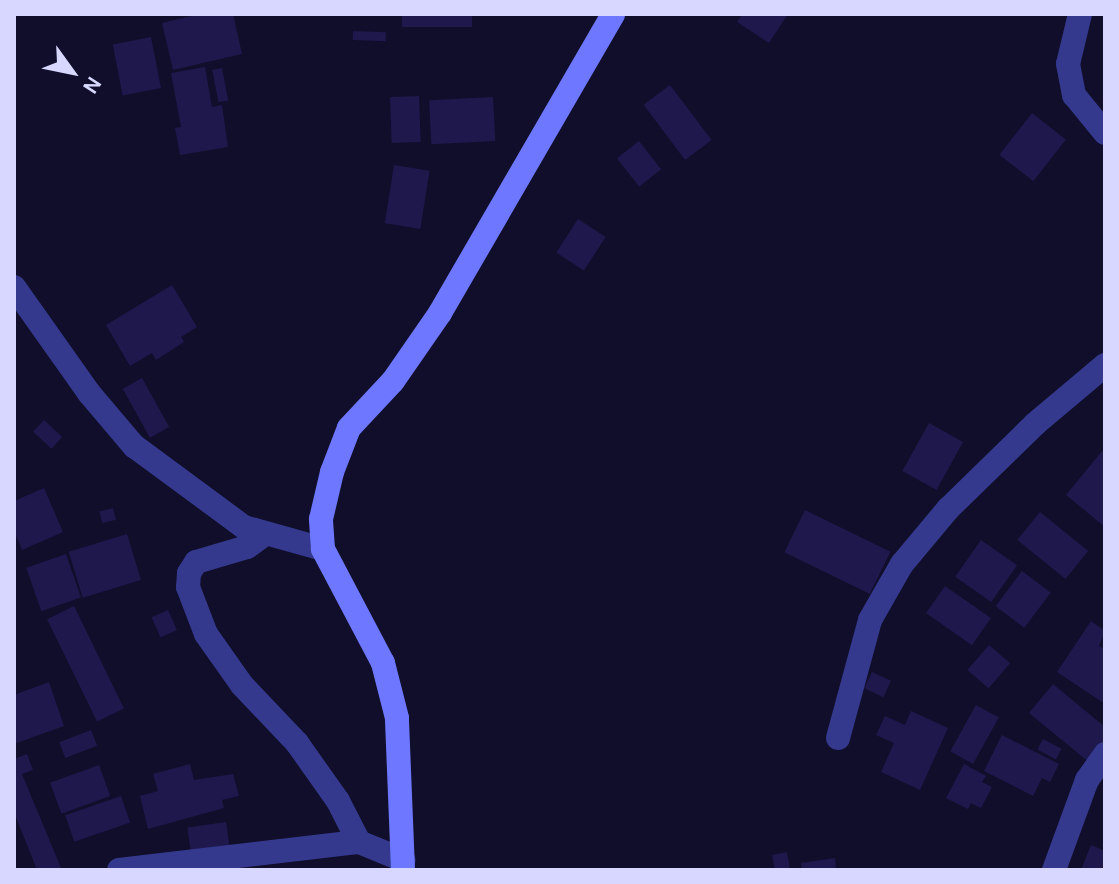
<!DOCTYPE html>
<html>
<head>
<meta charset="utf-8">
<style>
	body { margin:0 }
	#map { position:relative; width:1119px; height:884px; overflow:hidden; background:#100e2a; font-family:Karla,sans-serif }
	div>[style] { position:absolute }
	.building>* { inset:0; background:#1e184d; transform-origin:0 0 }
	.street>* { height:24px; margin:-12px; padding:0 12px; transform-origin:12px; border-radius:12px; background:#34398e }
	.secondary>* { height:24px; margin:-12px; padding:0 12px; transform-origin:12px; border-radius:12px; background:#6e77ff }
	span { translate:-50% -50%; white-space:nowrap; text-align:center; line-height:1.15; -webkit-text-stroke:6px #100e2a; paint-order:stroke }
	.frame { position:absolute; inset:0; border:16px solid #d8d7ff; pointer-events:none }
	.north { position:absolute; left:32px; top:32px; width:80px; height:80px; -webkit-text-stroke:6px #100e2a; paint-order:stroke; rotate:123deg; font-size:22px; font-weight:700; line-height:32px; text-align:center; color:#d8d7ff }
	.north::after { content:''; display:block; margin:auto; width:28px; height:36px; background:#d8d7ff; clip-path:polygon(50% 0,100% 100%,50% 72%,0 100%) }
</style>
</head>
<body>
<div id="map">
	<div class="building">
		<div style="clip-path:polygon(200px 14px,233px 14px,242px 54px,173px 70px,162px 23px)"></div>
		<div style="left:402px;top:14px;width:70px;height:13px"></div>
		<div style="clip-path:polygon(742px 14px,788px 14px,769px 43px,737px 22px)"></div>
		<div style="left:353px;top:31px;width:33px;height:9px;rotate:2deg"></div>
		<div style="left:151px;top:37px;width:52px;height:39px;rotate:79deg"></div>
		<div style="clip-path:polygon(205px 67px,212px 107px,222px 105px,228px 147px,180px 155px,175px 128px,181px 127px,171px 73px)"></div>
		<div style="left:222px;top:68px;width:33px;height:10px;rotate:79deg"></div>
		<div style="left:670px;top:85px;width:69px;height:33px;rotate:53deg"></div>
		<div style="left:419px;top:96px;width:46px;height:29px;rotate:88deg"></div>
		<div style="left:493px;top:97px;width:44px;height:64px;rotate:87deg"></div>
		<div style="left:1032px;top:113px;width:43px;height:53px;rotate:38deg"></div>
		<div style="left:639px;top:141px;width:36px;height:28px;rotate:52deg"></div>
		<div style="left:394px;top:165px;width:36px;height:59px;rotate:9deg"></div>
		<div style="left:578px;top:219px;width:33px;height:40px;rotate:33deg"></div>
		<div style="clip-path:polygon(172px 285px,197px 327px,181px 337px,184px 342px,156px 360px,152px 353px,130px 366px,106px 325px)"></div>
		<div style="left:142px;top:378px;width:56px;height:22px;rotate:61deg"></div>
		<div style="left:44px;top:420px;width:25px;height:16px;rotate:43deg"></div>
		<div style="left:929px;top:423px;width:39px;height:55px;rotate:29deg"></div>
		<div style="clip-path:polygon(1102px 451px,1105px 454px,1105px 527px,1066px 495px)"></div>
		<div style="clip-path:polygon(44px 488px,63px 532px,22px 550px,14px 531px,14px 501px)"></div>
		<div style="left:113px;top:508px;width:12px;height:14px;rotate:76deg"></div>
		<div style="left:805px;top:510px;width:95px;height:47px;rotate:26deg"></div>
		<div style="left:1040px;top:512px;width:62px;height:36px;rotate:39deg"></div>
		<div style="left:127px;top:534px;width:48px;height:61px;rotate:73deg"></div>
		<div style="left:981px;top:540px;width:44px;height:45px;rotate:35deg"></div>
		<div style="left:66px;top:554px;width:46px;height:42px;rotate:71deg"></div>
		<div style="left:1022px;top:571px;width:36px;height:44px;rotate:37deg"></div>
		<div style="left:945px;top:586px;width:56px;height:33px;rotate:35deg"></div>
		<div style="left:74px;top:606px;width:114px;height:30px;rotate:64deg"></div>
		<div style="left:168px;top:610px;width:22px;height:18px;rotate:66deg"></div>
		<div style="clip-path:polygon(1091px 621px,1105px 631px,1099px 646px,1105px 649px,1105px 704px,1057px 672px)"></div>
		<div style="left:989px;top:645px;width:28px;height:33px;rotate:41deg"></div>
		<div style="left:872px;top:672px;width:21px;height:18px;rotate:25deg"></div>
		<div style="clip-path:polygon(49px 682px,64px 726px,14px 744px,14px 695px)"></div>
		<div style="clip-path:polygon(1053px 684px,1105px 727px,1105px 747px,1091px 764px,1029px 713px)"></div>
		<div style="left:976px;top:705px;width:26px;height:53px;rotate:29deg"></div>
		<div style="clip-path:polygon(911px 711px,948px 728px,920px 790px,881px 772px,894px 743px,876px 735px,885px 716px,905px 725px)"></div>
		<div style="left:91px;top:730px;width:17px;height:34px;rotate:69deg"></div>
		<div style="clip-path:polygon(1002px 735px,1059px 764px,1050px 782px,1042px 778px,1033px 796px,984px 771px)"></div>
		<div style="left:1043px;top:739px;width:21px;height:12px;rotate:28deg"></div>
		<div style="clip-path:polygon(27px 754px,33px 770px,22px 774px,61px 868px,56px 870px,37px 870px,14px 812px,14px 759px)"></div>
		<div style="clip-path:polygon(190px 764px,194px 780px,233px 774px,239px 796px,222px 800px,224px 808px,148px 829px,140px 796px,158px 791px,153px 774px)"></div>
		<div style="clip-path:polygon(964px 764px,986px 776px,982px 782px,992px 787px,981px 808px,971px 803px,968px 809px,946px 798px)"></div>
		<div style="left:99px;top:765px;width:33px;height:52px;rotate:70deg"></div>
		<div style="left:121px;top:796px;width:28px;height:59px;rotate:71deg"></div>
		<div style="left:226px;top:822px;width:27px;height:39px;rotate:82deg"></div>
		<div style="clip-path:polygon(1091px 845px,1105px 851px,1105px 870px,1081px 870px)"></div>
		<div style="clip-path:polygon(787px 852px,790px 870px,775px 870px,772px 855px)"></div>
		<div style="clip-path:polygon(835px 858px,836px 870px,802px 870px,801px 863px)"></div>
	</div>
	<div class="street">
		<div style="left:1080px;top:14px;width:51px;rotate:103.5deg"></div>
		<div style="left:1068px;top:64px;width:32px;rotate:79deg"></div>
		<div style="left:1074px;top:95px;width:49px;rotate:50.8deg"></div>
		<div style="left:14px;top:287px;width:130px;rotate:54.7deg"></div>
		<div style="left:89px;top:393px;width:70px;rotate:49.7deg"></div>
		<div style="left:134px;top:446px;width:137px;rotate:36.4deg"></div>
		<div style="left:244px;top:527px;width:82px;rotate:15.6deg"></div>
		<div style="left:265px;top:534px;width:22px;rotate:144deg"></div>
		<div style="left:247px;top:547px;width:53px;rotate:163.6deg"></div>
		<div style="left:196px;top:562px;width:13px;rotate:122deg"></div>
		<div style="left:189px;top:573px;width:14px;rotate:94deg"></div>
		<div style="left:188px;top:587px;width:50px;rotate:69deg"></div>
		<div style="left:206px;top:634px;width:62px;rotate:54.8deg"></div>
		<div style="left:242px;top:685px;width:80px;rotate:46.5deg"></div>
		<div style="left:297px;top:743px;width:71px;rotate:54.7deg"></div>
		<div style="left:338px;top:801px;width:46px;rotate:62.9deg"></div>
		<div style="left:838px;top:738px;width:122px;rotate:-74.8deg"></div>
		<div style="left:870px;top:620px;width:64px;rotate:-60.3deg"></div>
		<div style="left:902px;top:564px;width:72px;rotate:-50.1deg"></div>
		<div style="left:948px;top:509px;width:122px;rotate:-44.3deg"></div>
		<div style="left:1035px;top:424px;width:92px;rotate:-40.1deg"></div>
		<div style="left:119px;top:870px;width:242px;rotate:-6.7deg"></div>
		<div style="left:359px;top:842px;width:48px;rotate:22.2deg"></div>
		<div style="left:1054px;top:870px;width:96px;rotate:-69.9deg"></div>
		<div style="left:1087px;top:780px;width:32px;rotate:-55deg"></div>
	</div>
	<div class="secondary">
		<div style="left:403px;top:870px;width:152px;rotate:-92.3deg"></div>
		<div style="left:397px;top:718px;width:57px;rotate:-104.3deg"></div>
		<div style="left:383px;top:663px;width:129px;rotate:-117.8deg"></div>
		<div style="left:323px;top:549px;width:30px;rotate:-94deg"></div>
		<div style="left:321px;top:519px;width:48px;rotate:-76.8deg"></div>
		<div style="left:332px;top:472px;width:47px;rotate:-68.9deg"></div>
		<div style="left:349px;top:428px;width:64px;rotate:-46.9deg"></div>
		<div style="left:393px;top:381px;width:83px;rotate:-55.3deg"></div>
		<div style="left:440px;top:313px;width:345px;rotate:-59.9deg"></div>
	</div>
	<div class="frame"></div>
	<div class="north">N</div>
</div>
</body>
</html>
